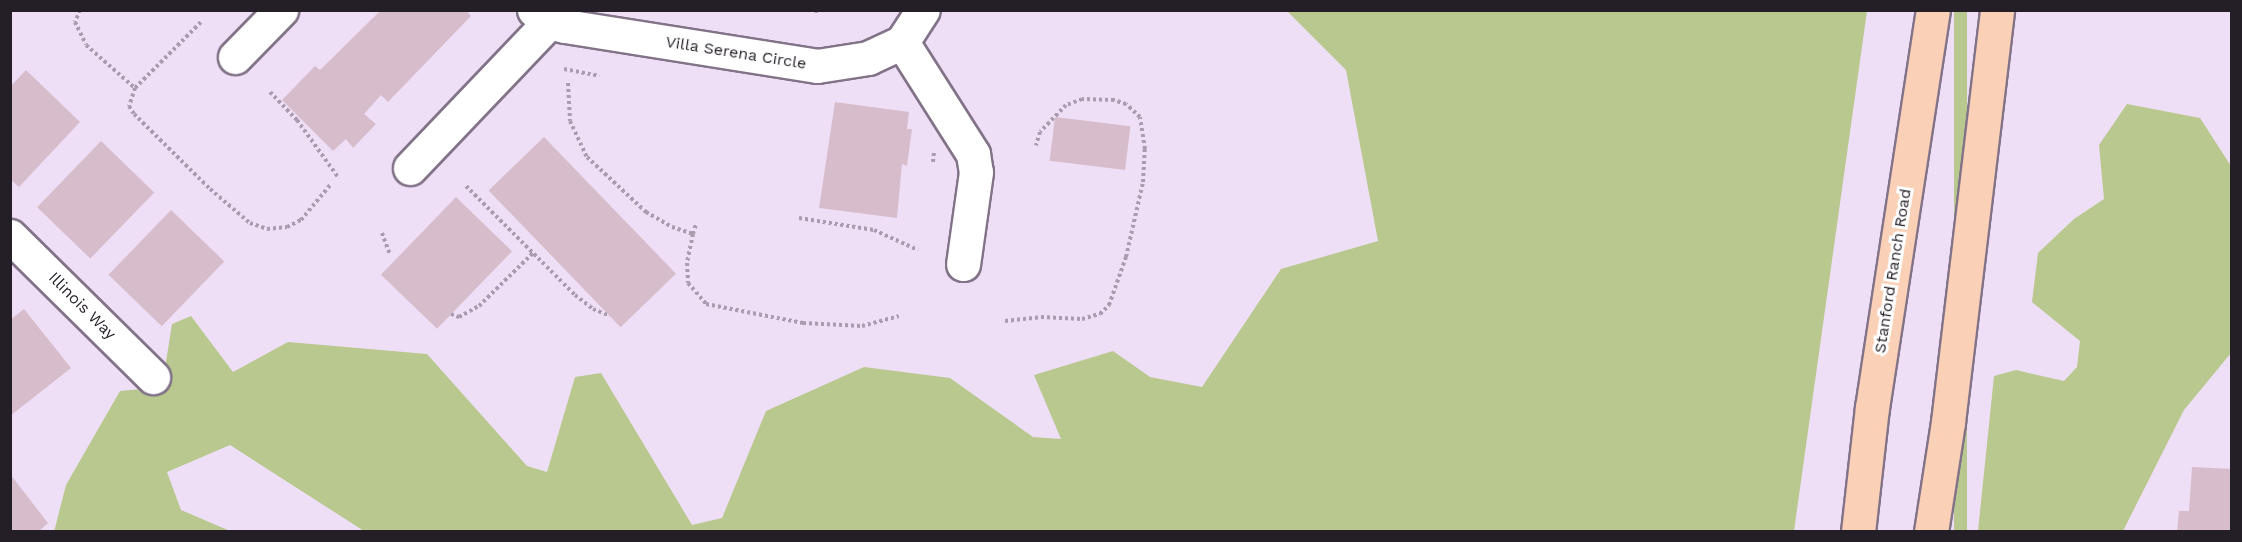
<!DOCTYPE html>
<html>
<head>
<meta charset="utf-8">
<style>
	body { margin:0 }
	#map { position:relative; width:2242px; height:542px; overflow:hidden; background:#efdff6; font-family:"Work Sans",sans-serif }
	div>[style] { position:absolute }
	.green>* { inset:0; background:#b8c88e; transform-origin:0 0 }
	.building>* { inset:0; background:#d7bdcb; transform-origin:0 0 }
	.path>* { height:4px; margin-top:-2px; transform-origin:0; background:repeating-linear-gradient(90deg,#a99cae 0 3px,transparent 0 6px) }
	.roads { filter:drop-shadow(2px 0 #827388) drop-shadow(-2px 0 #827388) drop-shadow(0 2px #827388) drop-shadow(0 -2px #827388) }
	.minor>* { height:33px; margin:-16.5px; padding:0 16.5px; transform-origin:16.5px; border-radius:16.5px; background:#fff }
	.major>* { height:33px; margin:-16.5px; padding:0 16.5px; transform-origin:16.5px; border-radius:16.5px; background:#fad0b6 }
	span { translate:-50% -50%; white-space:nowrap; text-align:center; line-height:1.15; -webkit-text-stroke:6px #fff; paint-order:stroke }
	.street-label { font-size:16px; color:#241e27 }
	.frame { position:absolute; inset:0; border:12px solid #241e27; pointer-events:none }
</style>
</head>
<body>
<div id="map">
	<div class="green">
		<div style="clip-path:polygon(1287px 11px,1867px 11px,1794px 531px,364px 531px,230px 445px,167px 472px,181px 510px,230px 531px,54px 532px,66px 485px,120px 391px,162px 387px,172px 324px,191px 316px,233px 372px,288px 342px,427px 354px,527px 466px,547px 472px,575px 377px,601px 373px,692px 525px,722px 518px,766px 411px,864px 367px,950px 378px,1033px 437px,1061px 439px,1034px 375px,1113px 351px,1150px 377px,1202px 387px,1281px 269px,1378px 241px,1346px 70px)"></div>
		<div style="left:1954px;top:11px;width:13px;height:525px"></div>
		<div style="clip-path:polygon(2127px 104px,2200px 118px,2231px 166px,2231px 353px,2184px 410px,2123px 531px,1978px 531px,1994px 376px,2016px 370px,2064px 381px,2077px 367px,2080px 341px,2032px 302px,2038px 253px,2074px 219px,2104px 199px,2099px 145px)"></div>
	</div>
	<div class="building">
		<div style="clip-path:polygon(381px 10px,466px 10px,471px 16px,388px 102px,381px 95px,364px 114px,376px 124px,353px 148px,346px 139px,333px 151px,282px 100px,315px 66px,320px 70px)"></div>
		<div style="clip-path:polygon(26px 70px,80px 122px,19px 187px,10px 179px,10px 87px)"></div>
		<div style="clip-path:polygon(835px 102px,909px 112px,907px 129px,912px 129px,907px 166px,902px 164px,897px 218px,819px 208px)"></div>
		<div style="left:1055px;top:117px;width:76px;height:44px;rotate:7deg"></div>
		<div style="left:544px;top:137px;width:190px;height:77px;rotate:46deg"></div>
		<div style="left:101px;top:141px;width:74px;height:92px;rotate:44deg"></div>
		<div style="left:456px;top:197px;width:78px;height:108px;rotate:44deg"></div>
		<div style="left:171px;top:210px;width:74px;height:90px;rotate:44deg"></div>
		<div style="clip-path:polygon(24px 309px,71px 368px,10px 416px,10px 320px)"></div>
		<div style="clip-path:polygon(2192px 467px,2232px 469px,2232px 532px,2177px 532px,2179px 511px,2189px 511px)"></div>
		<div style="clip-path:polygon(10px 474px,48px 523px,38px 532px,10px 532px)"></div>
	</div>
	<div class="path">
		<div style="left:80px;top:10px;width:13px;rotate:113deg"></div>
		<div style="left:75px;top:22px;width:25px;rotate:64deg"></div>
		<div style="left:86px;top:45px;width:65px;rotate:41.3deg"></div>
		<div style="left:135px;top:88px;width:93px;rotate:-45deg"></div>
		<div style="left:816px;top:10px;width:3px;rotate:72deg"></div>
		<div style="left:564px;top:69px;width:36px;rotate:11deg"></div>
		<div style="left:568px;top:83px;width:38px;rotate:87deg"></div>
		<div style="left:570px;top:121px;width:40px;rotate:65deg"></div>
		<div style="left:587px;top:157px;width:81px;rotate:43deg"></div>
		<div style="left:646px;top:212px;width:30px;rotate:30deg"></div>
		<div style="left:672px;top:227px;width:22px;rotate:18deg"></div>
		<div style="left:693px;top:234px;width:10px;rotate:-73deg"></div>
		<div style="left:135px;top:88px;width:19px;rotate:108deg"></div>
		<div style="left:129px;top:106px;width:9px;rotate:58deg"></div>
		<div style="left:134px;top:114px;width:107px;rotate:44.6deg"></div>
		<div style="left:210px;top:189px;width:52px;rotate:40.4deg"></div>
		<div style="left:250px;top:223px;width:18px;rotate:19deg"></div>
		<div style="left:267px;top:229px;width:20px;rotate:-6deg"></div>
		<div style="left:287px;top:227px;width:16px;rotate:-27deg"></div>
		<div style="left:301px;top:220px;width:47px;rotate:-50.2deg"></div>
		<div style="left:270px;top:92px;width:39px;rotate:46deg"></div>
		<div style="left:297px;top:120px;width:70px;rotate:54.3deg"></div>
		<div style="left:933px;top:162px;width:9px;rotate:-84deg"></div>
		<div style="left:466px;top:186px;width:154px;rotate:45deg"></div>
		<div style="left:575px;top:295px;width:23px;rotate:38deg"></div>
		<div style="left:593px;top:309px;width:18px;rotate:22deg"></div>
		<div style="left:799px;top:218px;width:76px;rotate:9.1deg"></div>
		<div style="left:874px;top:230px;width:48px;rotate:24.4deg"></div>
		<div style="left:382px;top:233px;width:23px;rotate:70deg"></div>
		<div style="left:693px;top:234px;width:30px;rotate:102deg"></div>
		<div style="left:687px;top:263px;width:20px;rotate:87deg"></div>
		<div style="left:688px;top:283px;width:28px;rotate:49deg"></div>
		<div style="left:706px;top:304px;width:99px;rotate:11.1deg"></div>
		<div style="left:803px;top:323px;width:59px;rotate:2.9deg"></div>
		<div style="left:862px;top:326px;width:38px;rotate:-15deg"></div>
		<div style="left:451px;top:314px;width:9px;rotate:21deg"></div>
		<div style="left:459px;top:317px;width:23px;rotate:-29deg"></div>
		<div style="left:479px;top:306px;width:76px;rotate:-44.5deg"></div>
		<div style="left:1005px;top:321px;width:36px;rotate:-6deg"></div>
		<div style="left:1041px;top:317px;width:41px;rotate:2.8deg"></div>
		<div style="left:1082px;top:319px;width:19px;rotate:-16deg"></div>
		<div style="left:1100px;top:314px;width:13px;rotate:-45deg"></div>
		<div style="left:1109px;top:305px;width:51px;rotate:-70.5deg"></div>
		<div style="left:1126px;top:257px;width:77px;rotate:-77.2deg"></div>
		<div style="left:1143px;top:182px;width:33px;rotate:-87deg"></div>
		<div style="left:1145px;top:149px;width:32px;rotate:-99deg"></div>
		<div style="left:1140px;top:117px;width:19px;rotate:-137deg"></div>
		<div style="left:1126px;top:104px;width:13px;rotate:-162deg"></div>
		<div style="left:1114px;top:100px;width:32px;rotate:-178deg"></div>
		<div style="left:1082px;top:99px;width:17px;rotate:159deg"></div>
		<div style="left:1066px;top:105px;width:37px;rotate:134deg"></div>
		<div style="left:1040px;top:132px;width:14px;rotate:107deg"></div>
	</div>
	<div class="roads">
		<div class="minor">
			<div style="left:534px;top:10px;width:19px;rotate:39deg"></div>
			<div style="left:549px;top:22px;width:16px;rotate:14deg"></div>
			<div style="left:565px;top:26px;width:255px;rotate:9deg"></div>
			<div style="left:817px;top:66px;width:52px;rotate:-8.9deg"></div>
			<div style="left:868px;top:58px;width:38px;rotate:-25deg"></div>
			<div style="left:902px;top:42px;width:38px;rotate:-57deg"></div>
			<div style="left:902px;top:42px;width:133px;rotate:57.6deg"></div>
			<div style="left:973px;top:154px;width:18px;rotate:81deg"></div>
			<div style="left:976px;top:172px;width:93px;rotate:98deg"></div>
			<div style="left:235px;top:57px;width:66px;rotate:-45.6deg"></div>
			<div style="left:410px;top:168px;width:202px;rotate:-46.4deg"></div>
			<div style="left:10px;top:236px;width:201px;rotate:44.6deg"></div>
		</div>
		<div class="major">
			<div style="left:1858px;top:532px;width:125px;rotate:-83.6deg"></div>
			<div style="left:1872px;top:408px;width:403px;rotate:-81.3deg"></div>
			<div style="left:1931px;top:532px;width:111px;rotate:-81.2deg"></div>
			<div style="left:1948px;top:422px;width:415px;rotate:-83.2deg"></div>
		</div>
	</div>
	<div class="street-label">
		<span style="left:736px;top:53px;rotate:9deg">Villa Serena Circle</span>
		<span style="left:1893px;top:271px;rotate:-81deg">Stanford Ranch Road</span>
		<span style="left:82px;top:306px;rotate:45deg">Illinois Way</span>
	</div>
	<div class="frame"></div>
</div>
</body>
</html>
